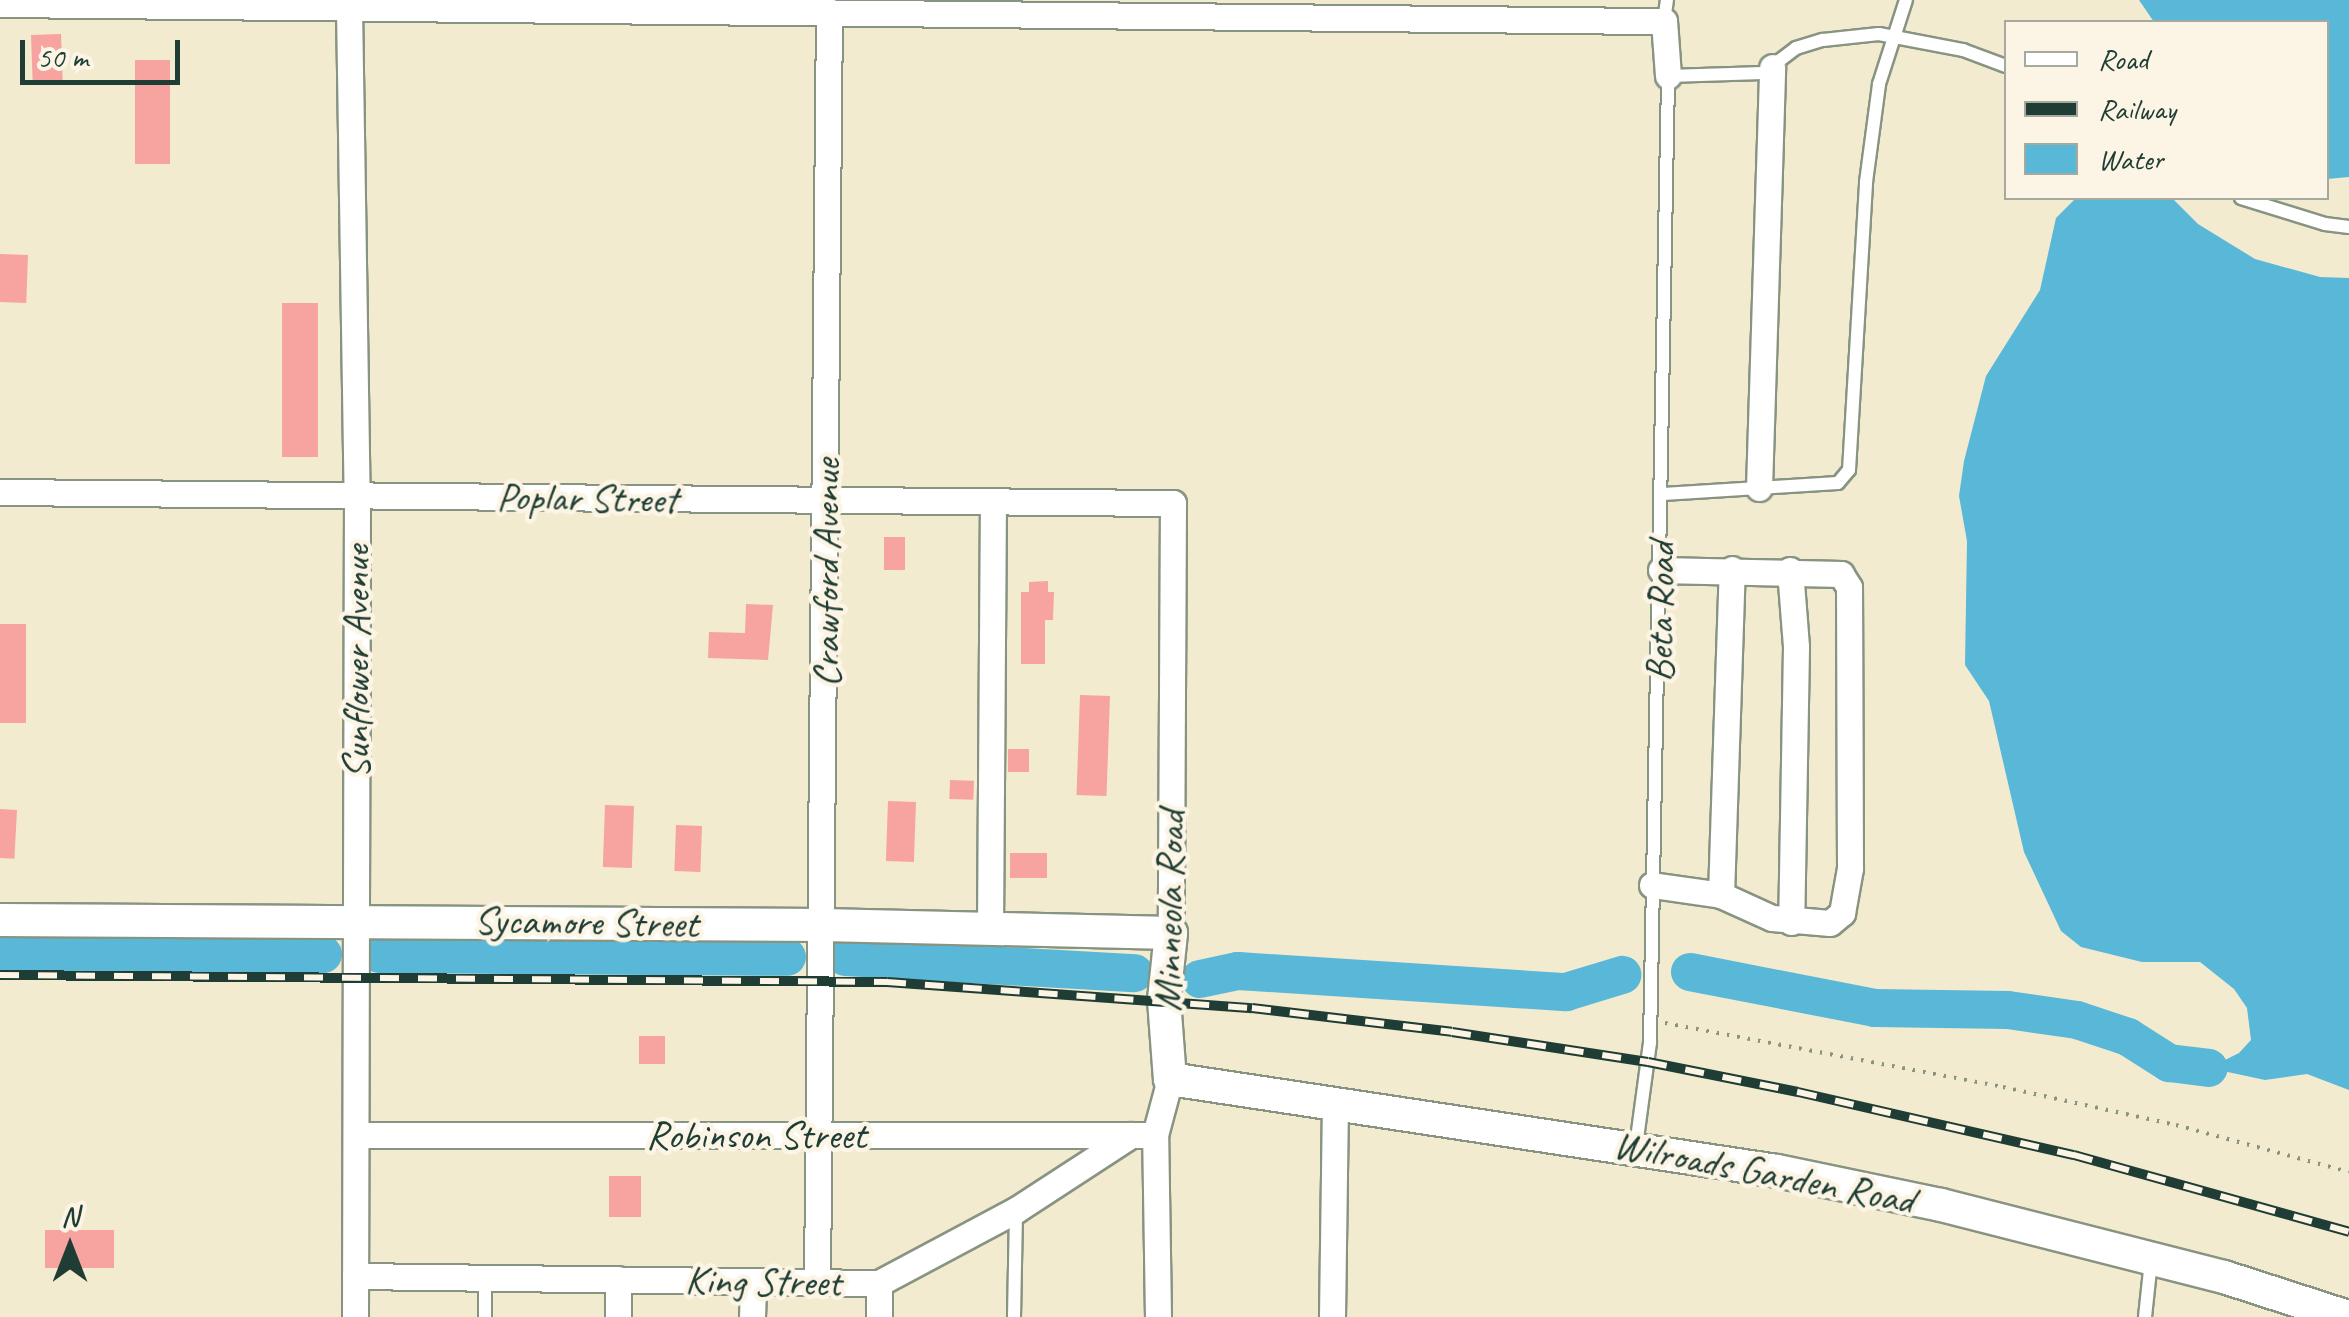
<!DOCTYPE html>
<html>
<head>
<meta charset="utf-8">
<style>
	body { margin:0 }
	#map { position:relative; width:2349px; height:1317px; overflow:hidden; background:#f2ebd0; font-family:Caveat,sans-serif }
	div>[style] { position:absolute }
	.water>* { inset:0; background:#59b7d7 }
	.river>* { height:38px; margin:-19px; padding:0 19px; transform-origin:19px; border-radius:19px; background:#59b7d7 }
	.building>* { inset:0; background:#f7a3a0; transform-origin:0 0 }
	.path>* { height:4px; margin-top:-2px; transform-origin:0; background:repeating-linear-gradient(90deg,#889482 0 2.5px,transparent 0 10.5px) }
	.roads { filter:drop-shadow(2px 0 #889482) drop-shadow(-2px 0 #889482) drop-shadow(0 2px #889482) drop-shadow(0 -2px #889482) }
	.service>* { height:12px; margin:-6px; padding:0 6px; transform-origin:6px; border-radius:6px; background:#fff }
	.minor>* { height:25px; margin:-12.5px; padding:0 12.5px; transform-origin:12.5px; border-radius:12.5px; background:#fff }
	.tertiary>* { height:32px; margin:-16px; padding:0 16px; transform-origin:16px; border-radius:16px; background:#fff }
	.rail>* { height:10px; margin-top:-5px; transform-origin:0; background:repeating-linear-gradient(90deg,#fcf5e5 0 19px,#1f3d34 0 38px); box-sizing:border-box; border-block:2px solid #1f3d34 }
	span { translate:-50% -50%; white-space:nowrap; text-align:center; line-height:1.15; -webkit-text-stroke:9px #fcf5e5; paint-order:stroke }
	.street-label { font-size:40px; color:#1f3d34 }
	.legend { position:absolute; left:2004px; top:20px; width:325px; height:180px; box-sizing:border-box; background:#fcf5e5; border:2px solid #a4ab9e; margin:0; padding:12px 18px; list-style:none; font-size:30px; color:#1f3d34 }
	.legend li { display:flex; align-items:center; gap:20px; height:50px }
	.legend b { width:50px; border:2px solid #a4ab9e }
	.north { position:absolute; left:20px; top:1197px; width:100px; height:100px; -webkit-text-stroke:8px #fcf5e5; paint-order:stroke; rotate:0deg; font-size:28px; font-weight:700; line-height:40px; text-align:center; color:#1f3d34 }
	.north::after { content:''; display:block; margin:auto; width:35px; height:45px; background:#1f3d34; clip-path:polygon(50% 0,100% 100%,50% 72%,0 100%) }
	.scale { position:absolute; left:20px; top:40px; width:160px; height:45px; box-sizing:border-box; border:5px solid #1f3d34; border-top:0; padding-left:12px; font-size:30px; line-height:35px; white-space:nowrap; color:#1f3d34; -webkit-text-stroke:8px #fcf5e5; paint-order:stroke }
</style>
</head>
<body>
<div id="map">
	<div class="water">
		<div style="clip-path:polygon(2139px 0,2349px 0,2349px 177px,2327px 179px,2326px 22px,2154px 22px)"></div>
		<div style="clip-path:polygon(2076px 198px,2172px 198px,2198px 224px,2255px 259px,2320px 277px,2349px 278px,2349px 1090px,2307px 1074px,2265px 1080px,2209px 1068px,2239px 1053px,2251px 1040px,2247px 1008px,2234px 989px,2200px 962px,2142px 962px,2081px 947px,2061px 931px,2024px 852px,1989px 701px,1965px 665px,1967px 541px,1959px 496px,1964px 461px,1986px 376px,2040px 290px,2056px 218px)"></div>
	</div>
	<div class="river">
		<div style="left:0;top:952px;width:323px;rotate:0.4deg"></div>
		<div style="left:379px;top:954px;width:408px;rotate:0.4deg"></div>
		<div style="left:845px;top:957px;width:290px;rotate:3.2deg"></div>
		<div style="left:1690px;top:972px;width:188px;rotate:11deg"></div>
		<div style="left:1875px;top:1008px;width:133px;rotate:0.9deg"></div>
		<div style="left:2008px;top:1010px;width:70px;rotate:8.2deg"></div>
		<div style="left:2077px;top:1020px;width:54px;rotate:18.4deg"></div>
		<div style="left:2128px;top:1037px;width:49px;rotate:32.4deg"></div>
		<div style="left:2169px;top:1063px;width:40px;rotate:7.1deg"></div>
		<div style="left:1200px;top:979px;width:39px;rotate:-12deg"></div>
		<div style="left:1238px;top:971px;width:329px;rotate:3.7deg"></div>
		<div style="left:1566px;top:992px;width:59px;rotate:-16.9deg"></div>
	</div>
	<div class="building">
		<div style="left:61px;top:34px;width:49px;height:30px;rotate:88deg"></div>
		<div style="left:135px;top:60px;width:35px;height:104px"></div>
		<div style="left:0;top:254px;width:28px;height:48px;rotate:2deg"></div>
		<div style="left:282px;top:303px;width:36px;height:154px"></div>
		<div style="left:884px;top:537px;width:21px;height:33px"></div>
		<div style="clip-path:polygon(1048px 581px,1048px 592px,1054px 592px,1053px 620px,1045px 620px,1045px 664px,1021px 664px,1021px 592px,1029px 592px,1029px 582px)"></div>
		<div style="clip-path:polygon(746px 604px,773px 605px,768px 660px,708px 658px,709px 632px,745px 633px)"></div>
		<div style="left:0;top:624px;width:26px;height:99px"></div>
		<div style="left:1080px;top:695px;width:30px;height:100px;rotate:2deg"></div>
		<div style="left:1008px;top:749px;width:21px;height:23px"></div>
		<div style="left:950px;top:780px;width:24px;height:19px;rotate:2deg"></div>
		<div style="left:888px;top:801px;width:28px;height:60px;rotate:2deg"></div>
		<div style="left:605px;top:805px;width:29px;height:62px;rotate:2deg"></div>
		<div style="left:0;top:809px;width:17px;height:49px;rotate:3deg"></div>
		<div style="left:676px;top:825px;width:26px;height:46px;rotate:2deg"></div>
		<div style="left:1010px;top:853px;width:37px;height:25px"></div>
		<div style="left:639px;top:1036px;width:26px;height:28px"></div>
		<div style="left:609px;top:1176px;width:32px;height:41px"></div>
		<div style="left:45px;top:1230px;width:69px;height:38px"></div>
	</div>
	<div class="path">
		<div style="left:1665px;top:1023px;width:344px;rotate:10.7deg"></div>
		<div style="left:2003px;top:1087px;width:177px;rotate:12.4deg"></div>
		<div style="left:2176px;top:1125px;width:179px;rotate:15.2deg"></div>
	</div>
	<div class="roads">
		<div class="service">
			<div style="left:1664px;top:21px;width:21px;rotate:-82deg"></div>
			<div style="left:2241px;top:198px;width:88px;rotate:17.2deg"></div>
			<div style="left:2325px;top:224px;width:24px;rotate:7deg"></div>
			<div style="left:1663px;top:494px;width:175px;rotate:-3.6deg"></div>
			<div style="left:1838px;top:483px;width:17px;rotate:-50deg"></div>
			<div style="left:1849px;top:470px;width:289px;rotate:-86.6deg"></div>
			<div style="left:1866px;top:182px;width:99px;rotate:-82.4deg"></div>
			<div style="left:1879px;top:84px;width:88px;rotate:-72.2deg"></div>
			<div style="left:1636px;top:1146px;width:104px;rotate:-82.3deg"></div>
			<div style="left:1650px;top:1043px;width:967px;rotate:-88.93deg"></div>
			<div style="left:1668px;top:76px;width:95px;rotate:-1.8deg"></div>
			<div style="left:1763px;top:73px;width:41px;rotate:-37.1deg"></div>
			<div style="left:1796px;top:48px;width:28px;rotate:-17deg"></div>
			<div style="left:1823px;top:40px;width:56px;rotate:-6.1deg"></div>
			<div style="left:1879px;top:34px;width:86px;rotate:10.8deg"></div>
			<div style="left:1963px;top:50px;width:46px;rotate:20.4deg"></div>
			<div style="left:485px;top:1317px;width:39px;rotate:-90deg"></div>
			<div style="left:1014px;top:1317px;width:107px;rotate:-88.9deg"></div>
			<div style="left:2145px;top:1317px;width:56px;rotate:-83.9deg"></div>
		</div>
		<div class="minor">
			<div style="left:0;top:4px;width:1664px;rotate:0.59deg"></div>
			<div style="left:1664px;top:21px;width:55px;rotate:85.8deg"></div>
			<div style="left:349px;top:7px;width:489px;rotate:89.1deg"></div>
			<div style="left:357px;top:496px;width:821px;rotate:90.14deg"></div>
			<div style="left:1759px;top:488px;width:421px;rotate:-88.2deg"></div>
			<div style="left:0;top:492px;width:1173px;rotate:0.54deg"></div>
			<div style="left:1173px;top:503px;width:430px;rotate:90.3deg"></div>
			<div style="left:1790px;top:570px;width:77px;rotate:85.5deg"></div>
			<div style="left:1796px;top:647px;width:275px;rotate:91deg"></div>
			<div style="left:1652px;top:885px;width:70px;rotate:8.2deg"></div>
			<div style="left:1721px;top:895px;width:56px;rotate:24.3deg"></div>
			<div style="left:1772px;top:918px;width:58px;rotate:4.9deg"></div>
			<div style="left:1830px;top:923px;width:16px;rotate:-40deg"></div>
			<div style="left:1842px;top:913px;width:46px;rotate:-79.9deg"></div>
			<div style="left:1850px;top:868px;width:281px;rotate:-90.2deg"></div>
			<div style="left:1849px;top:587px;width:15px;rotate:-122deg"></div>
			<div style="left:1841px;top:574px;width:180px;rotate:-178.7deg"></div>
			<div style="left:1721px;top:895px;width:326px;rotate:-88.1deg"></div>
			<div style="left:990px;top:928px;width:426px;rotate:-89.6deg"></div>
			<div style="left:356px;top:1135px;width:799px"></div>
			<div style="left:355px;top:1276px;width:524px;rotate:0.77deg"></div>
			<div style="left:879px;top:1283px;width:155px;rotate:-28.1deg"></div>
			<div style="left:1016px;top:1210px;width:137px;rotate:-33.1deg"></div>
			<div style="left:817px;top:1282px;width:1271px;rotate:-89.46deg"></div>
			<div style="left:618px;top:1317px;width:38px;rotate:-90deg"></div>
			<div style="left:752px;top:1317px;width:36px;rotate:-88deg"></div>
			<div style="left:879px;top:1317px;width:34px;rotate:-90deg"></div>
			<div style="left:1158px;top:1317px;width:182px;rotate:-90.9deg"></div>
			<div style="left:1155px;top:1135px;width:58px;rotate:-75deg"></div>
			<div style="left:1332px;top:1317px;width:216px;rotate:-89.2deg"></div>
		</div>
		<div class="tertiary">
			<div style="left:0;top:920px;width:823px;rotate:0.35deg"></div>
			<div style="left:823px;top:925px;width:348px;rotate:1.3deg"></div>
			<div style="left:1171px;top:933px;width:67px;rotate:96deg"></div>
			<div style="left:1164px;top:1000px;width:79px;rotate:85.7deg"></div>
			<div style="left:1170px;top:1079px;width:614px;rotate:8.62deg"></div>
			<div style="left:1777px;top:1171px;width:167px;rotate:11.7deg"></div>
			<div style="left:1941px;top:1205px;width:292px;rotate:14.3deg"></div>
			<div style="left:2224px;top:1277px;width:130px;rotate:17.9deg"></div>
		</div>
	</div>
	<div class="rail">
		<div style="left:0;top:975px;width:887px;rotate:0.45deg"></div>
		<div style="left:887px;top:982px;width:366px;rotate:4.1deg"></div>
		<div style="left:1252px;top:1008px;width:201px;rotate:6.8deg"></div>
		<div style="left:1452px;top:1032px;width:198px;rotate:8.7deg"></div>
		<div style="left:1648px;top:1062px;width:153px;rotate:11.3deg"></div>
		<div style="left:1798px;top:1092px;width:283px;rotate:12.9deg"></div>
		<div style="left:2074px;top:1155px;width:286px;rotate:15.6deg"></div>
	</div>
	<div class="street-label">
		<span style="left:587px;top:498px;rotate:1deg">Poplar Street</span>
		<span style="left:826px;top:573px;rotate:-90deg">Crawford Avenue</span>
		<span style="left:1660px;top:612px;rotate:-89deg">Beta Road</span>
		<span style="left:356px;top:662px;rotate:-90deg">Sunflower Avenue</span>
		<span style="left:1169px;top:911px;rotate:-89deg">Minneola Road</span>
		<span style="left:586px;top:922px;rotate:1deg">Sycamore Street</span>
		<span style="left:756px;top:1135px">Robinson Street</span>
		<span style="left:1764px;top:1172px;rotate:11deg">Wilroads Garden Road</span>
		<span style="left:763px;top:1281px;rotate:1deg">King Street</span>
	</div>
	<ul class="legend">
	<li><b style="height:12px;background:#fff"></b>Road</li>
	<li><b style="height:12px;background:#1f3d34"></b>Railway</li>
	<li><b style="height:28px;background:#59b7d7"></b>Water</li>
	</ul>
	<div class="north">N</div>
	<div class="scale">50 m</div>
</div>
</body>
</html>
